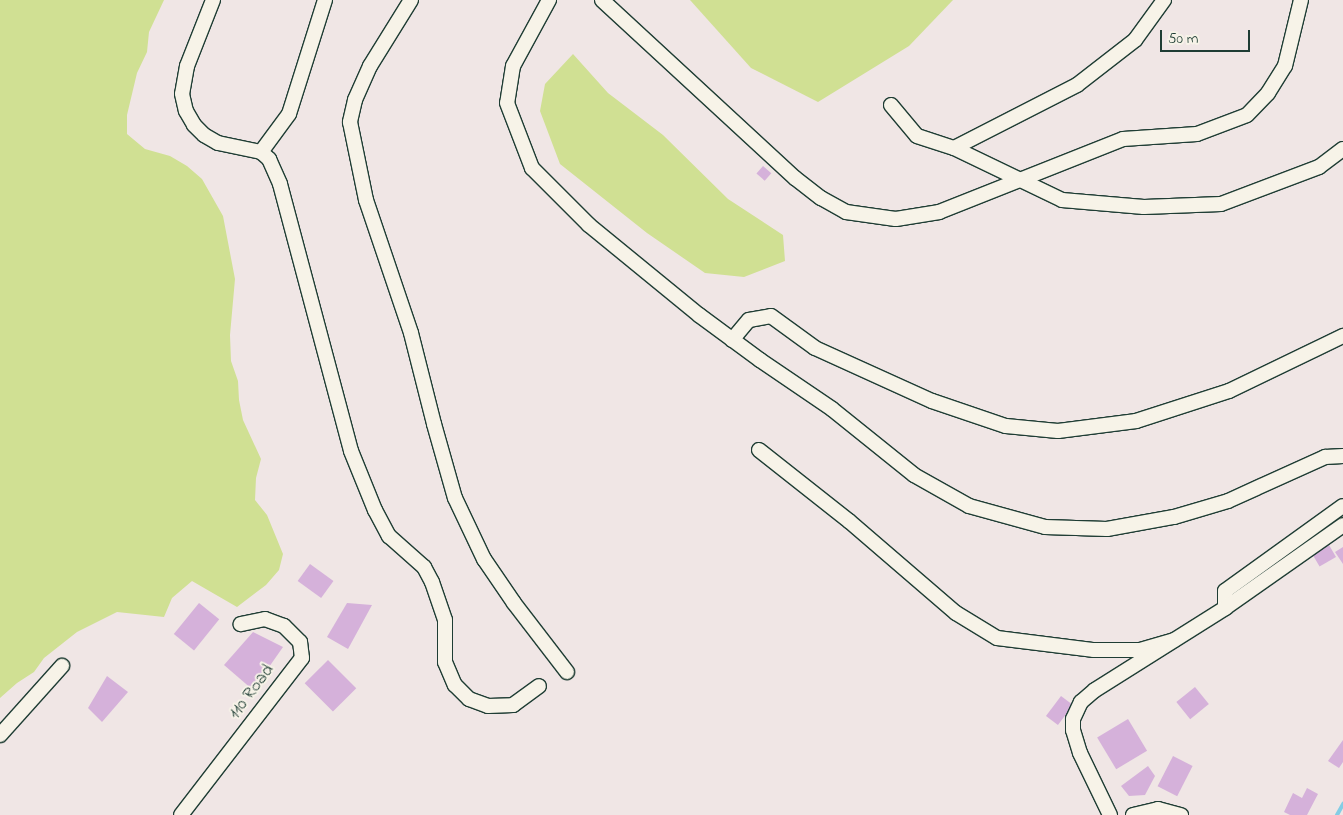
<!DOCTYPE html>
<html>
<head>
<meta charset="utf-8">
<style>
	body { margin:0 }
	#map { position:relative; width:1343px; height:815px; overflow:hidden; background:#f0e6e5; font-family:"Indie Flower",sans-serif }
	div>[style] { position:absolute }
	.green>* { inset:0; background:#d0e093 }
	.stream>* { height:4px; margin:-2px; padding:0 2px; transform-origin:2px; border-radius:2px; background:#84cde5 }
	.building>* { inset:0; background:#d5b1da; transform-origin:0 0 }
	.roads { filter:drop-shadow(1px 0 #1f3d34) drop-shadow(-1px 0 #1f3d34) drop-shadow(0 1px #1f3d34) drop-shadow(0 -1px #1f3d34) }
	.minor>* { height:14px; margin:-7px; padding:0 7px; transform-origin:7px; border-radius:7px; background:#f7f3e8 }
	span { translate:-50% -50%; white-space:nowrap; text-align:center; line-height:1.15; -webkit-text-stroke:4px #f7f3e8; paint-order:stroke }
	.street-label { font-size:18px; color:#1f3d34 }
	.scale { position:absolute; left:1160px; top:30px; width:90px; height:22px; box-sizing:border-box; border:2px solid #1f3d34; border-top:0; padding-left:6px; font-size:15px; line-height:18px; white-space:nowrap; color:#1f3d34; -webkit-text-stroke:4px #f7f3e8; paint-order:stroke }
</style>
</head>
<body>
<div id="map">
	<div class="green">
		<div style="clip-path:polygon(0 0,164px 0,149px 32px,147px 52px,137px 73px,127px 115px,127px 134px,145px 149px,170px 156px,187px 166px,202px 179px,223px 216px,235px 279px,230px 335px,231px 361px,238px 381px,239px 400px,243px 420px,261px 459px,256px 478px,255px 500px,267px 515px,283px 554px,279px 570px,266px 585px,237px 607px,192px 581px,172px 598px,164px 617px,117px 612px,77px 632px,44px 658px,34px 672px,17px 683px,0 698px)"></div>
		<div style="clip-path:polygon(690px 0,953px 0,909px 46px,818px 102px,751px 68px)"></div>
		<div style="clip-path:polygon(573px 54px,608px 93px,663px 135px,728px 199px,783px 235px,785px 261px,744px 277px,705px 273px,647px 233px,560px 164px,540px 111px,545px 84px)"></div>
	</div>
	<div class="stream">
		<div style="left:1337px;top:815px;width:13px;rotate:-61deg"></div>
	</div>
	<div class="building">
		<div style="left:763px;top:166px;width:11px;height:10px;rotate:41deg"></div>
		<div style="left:1329px;top:545px;width:14px;height:19px;rotate:60deg"></div>
		<div style="clip-path:polygon(1343px 547px,1343px 564px,1335px 552px)"></div>
		<div style="left:310px;top:564px;width:29px;height:21px;rotate:36deg"></div>
		<div style="left:199px;top:603px;width:26px;height:40px;rotate:39deg"></div>
		<div style="clip-path:polygon(347px 603px,372px 605px,348px 649px,327px 637px)"></div>
		<div style="clip-path:polygon(253px 632px,283px 647px,253px 690px,224px 665px)"></div>
		<div style="left:328px;top:660px;width:40px;height:33px;rotate:45deg"></div>
		<div style="clip-path:polygon(107px 676px,128px 692px,102px 722px,88px 708px)"></div>
		<div style="left:1195px;top:687px;width:22px;height:24px;rotate:51deg"></div>
		<div style="left:1061px;top:696px;width:15px;height:25px;rotate:37deg"></div>
		<div style="left:1128px;top:719px;width:37px;height:36px;rotate:59deg"></div>
		<div style="clip-path:polygon(1343px 740px,1343px 762px,1339px 768px,1328px 761px)"></div>
		<div style="left:1173px;top:756px;width:22px;height:34px;rotate:27deg"></div>
		<div style="clip-path:polygon(1148px 766px,1155px 776px,1145px 795px,1129px 796px,1121px 786px)"></div>
		<div style="clip-path:polygon(1307px 788px,1318px 794px,1307px 815px,1290px 815px,1284px 812px,1293px 793px,1302px 798px)"></div>
	</div>
	<div class="roads">
		<div class="minor">
			<div style="left:213px;top:0;width:71px;rotate:111.5deg"></div>
			<div style="left:187px;top:66px;width:28px;rotate:100deg"></div>
			<div style="left:182px;top:94px;width:17px;rotate:77deg"></div>
			<div style="left:186px;top:111px;width:16px;rotate:60deg"></div>
			<div style="left:194px;top:125px;width:14px;rotate:45deg"></div>
			<div style="left:204px;top:135px;width:16px;rotate:30deg"></div>
			<div style="left:218px;top:143px;width:44px;rotate:11.8deg"></div>
			<div style="left:261px;top:152px;width:11px;rotate:41deg"></div>
			<div style="left:269px;top:159px;width:27px;rotate:66deg"></div>
			<div style="left:280px;top:184px;width:276px;rotate:75.1deg"></div>
			<div style="left:351px;top:451px;width:64px;rotate:67.9deg"></div>
			<div style="left:375px;top:510px;width:30px;rotate:62deg"></div>
			<div style="left:389px;top:536px;width:47px;rotate:41.5deg"></div>
			<div style="left:424px;top:567px;width:17px;rotate:62deg"></div>
			<div style="left:432px;top:582px;width:40px;rotate:71.1deg"></div>
			<div style="left:445px;top:620px;width:42px;rotate:90deg"></div>
			<div style="left:445px;top:662px;width:25px;rotate:67deg"></div>
			<div style="left:455px;top:685px;width:20px;rotate:45deg"></div>
			<div style="left:469px;top:699px;width:20px;rotate:20deg"></div>
			<div style="left:488px;top:706px;width:25px;rotate:-2deg"></div>
			<div style="left:513px;top:705px;width:32px;rotate:-36deg"></div>
			<div style="left:411px;top:0;width:78px;rotate:121.8deg"></div>
			<div style="left:370px;top:66px;width:37px;rotate:114deg"></div>
			<div style="left:355px;top:100px;width:23px;rotate:103deg"></div>
			<div style="left:350px;top:122px;width:80px;rotate:78.4deg"></div>
			<div style="left:366px;top:200px;width:140px;rotate:71.3deg"></div>
			<div style="left:411px;top:333px;width:94px;rotate:75.8deg"></div>
			<div style="left:434px;top:424px;width:77px;rotate:74.2deg"></div>
			<div style="left:455px;top:498px;width:68px;rotate:64.6deg"></div>
			<div style="left:484px;top:559px;width:53px;rotate:55.7deg"></div>
			<div style="left:514px;top:603px;width:87px;rotate:52.5deg"></div>
			<div style="left:549px;top:0;width:75px;rotate:118.6deg"></div>
			<div style="left:513px;top:66px;width:37px;rotate:99deg"></div>
			<div style="left:507px;top:103px;width:70px;rotate:69deg"></div>
			<div style="left:532px;top:168px;width:81px;rotate:45deg"></div>
			<div style="left:589px;top:225px;width:142px;rotate:39.3deg"></div>
			<div style="left:699px;top:315px;width:76px;rotate:36.4deg"></div>
			<div style="left:760px;top:360px;width:87px;rotate:34.2deg"></div>
			<div style="left:832px;top:409px;width:105px;rotate:38.8deg"></div>
			<div style="left:914px;top:475px;width:63px;rotate:29.4deg"></div>
			<div style="left:969px;top:506px;width:79px;rotate:15.4deg"></div>
			<div style="left:1045px;top:527px;width:62px;rotate:1.8deg"></div>
			<div style="left:1107px;top:529px;width:68px;rotate:-10.2deg"></div>
			<div style="left:1174px;top:517px;width:56px;rotate:-16.5deg"></div>
			<div style="left:1228px;top:501px;width:107px;rotate:-24.4deg"></div>
			<div style="left:1325px;top:457px;width:18px;rotate:-3deg"></div>
			<div style="left:602px;top:0;width:263px;rotate:42.7deg"></div>
			<div style="left:795px;top:178px;width:33px;rotate:38deg"></div>
			<div style="left:821px;top:198px;width:29px;rotate:29deg"></div>
			<div style="left:846px;top:212px;width:50px;rotate:8deg"></div>
			<div style="left:896px;top:219px;width:44px;rotate:-9.2deg"></div>
			<div style="left:939px;top:212px;width:198px;rotate:-21.6deg"></div>
			<div style="left:1123px;top:139px;width:74px;rotate:-3.9deg"></div>
			<div style="left:1197px;top:134px;width:53px;rotate:-20.8deg"></div>
			<div style="left:1247px;top:115px;width:30px;rotate:-46deg"></div>
			<div style="left:1268px;top:93px;width:32px;rotate:-58deg"></div>
			<div style="left:1285px;top:66px;width:68px;rotate:-76.4deg"></div>
			<div style="left:1164px;top:0;width:49px;rotate:125.9deg"></div>
			<div style="left:1135px;top:40px;width:73px;rotate:142.2deg"></div>
			<div style="left:1077px;top:85px;width:138px;rotate:152.9deg"></div>
			<div style="left:954px;top:148px;width:120px;rotate:25.7deg"></div>
			<div style="left:1062px;top:200px;width:82px;rotate:4.9deg"></div>
			<div style="left:1144px;top:207px;width:77px;rotate:-2.2deg"></div>
			<div style="left:1221px;top:204px;width:105px;rotate:-20.7deg"></div>
			<div style="left:1319px;top:167px;width:30px;rotate:-37deg"></div>
			<div style="left:891px;top:105px;width:40px;rotate:50deg"></div>
			<div style="left:917px;top:136px;width:39px;rotate:18deg"></div>
			<div style="left:261px;top:152px;width:47px;rotate:-53.6deg"></div>
			<div style="left:289px;top:114px;width:120px;rotate:-72.5deg"></div>
			<div style="left:732px;top:340px;width:26px;rotate:-50deg"></div>
			<div style="left:749px;top:320px;width:22px;rotate:-10deg"></div>
			<div style="left:771px;top:316px;width:54px;rotate:36deg"></div>
			<div style="left:815px;top:348px;width:128px;rotate:24.4deg"></div>
			<div style="left:932px;top:401px;width:78px;rotate:18.7deg"></div>
			<div style="left:1006px;top:426px;width:52px;rotate:5.5deg"></div>
			<div style="left:1058px;top:431px;width:79px;rotate:-7.3deg"></div>
			<div style="left:1136px;top:421px;width:98px;rotate:-17.9deg"></div>
			<div style="left:1229px;top:391px;width:127px;rotate:-25.8deg"></div>
			<div style="left:759px;top:450px;width:115px;rotate:38.3deg"></div>
			<div style="left:849px;top:521px;width:141px;rotate:40.7deg"></div>
			<div style="left:956px;top:613px;width:48px;rotate:31.4deg"></div>
			<div style="left:997px;top:638px;width:98px;rotate:7.1deg"></div>
			<div style="left:1094px;top:650px;width:46px"></div>
			<div style="left:1140px;top:650px;width:35px;rotate:-16deg"></div>
			<div style="left:1225px;top:608px;width:17px;rotate:-90deg"></div>
			<div style="left:1225px;top:591px;width:145px;rotate:-35.8deg"></div>
			<div style="left:0;top:735px;width:93px;rotate:-48.1deg"></div>
			<div style="left:181px;top:815px;width:198px;rotate:-52.4deg"></div>
			<div style="left:302px;top:658px;width:16px;rotate:-97deg"></div>
			<div style="left:300px;top:642px;width:23px;rotate:-135deg"></div>
			<div style="left:284px;top:626px;width:20px;rotate:-160deg"></div>
			<div style="left:265px;top:619px;width:25px;rotate:168deg"></div>
			<div style="left:1110px;top:815px;width:69px;rotate:-115.8deg"></div>
			<div style="left:1080px;top:753px;width:24px;rotate:-107deg"></div>
			<div style="left:1073px;top:730px;width:11px;rotate:-90deg"></div>
			<div style="left:1073px;top:719px;width:19px;rotate:-65deg"></div>
			<div style="left:1081px;top:702px;width:18px;rotate:-41deg"></div>
			<div style="left:1095px;top:690px;width:154px;rotate:-32.2deg"></div>
			<div style="left:1225px;top:608px;width:144px;rotate:-35.1deg"></div>
			<div style="left:1133px;top:815px;width:26px;rotate:-13deg"></div>
			<div style="left:1158px;top:809px;width:24px;rotate:15deg"></div>
		</div>
	</div>
	<div class="street-label">
		<span style="left:252px;top:692px;rotate:-53deg">110 Road</span>
	</div>
	<div class="scale">50 m</div>
</div>
</body>
</html>
